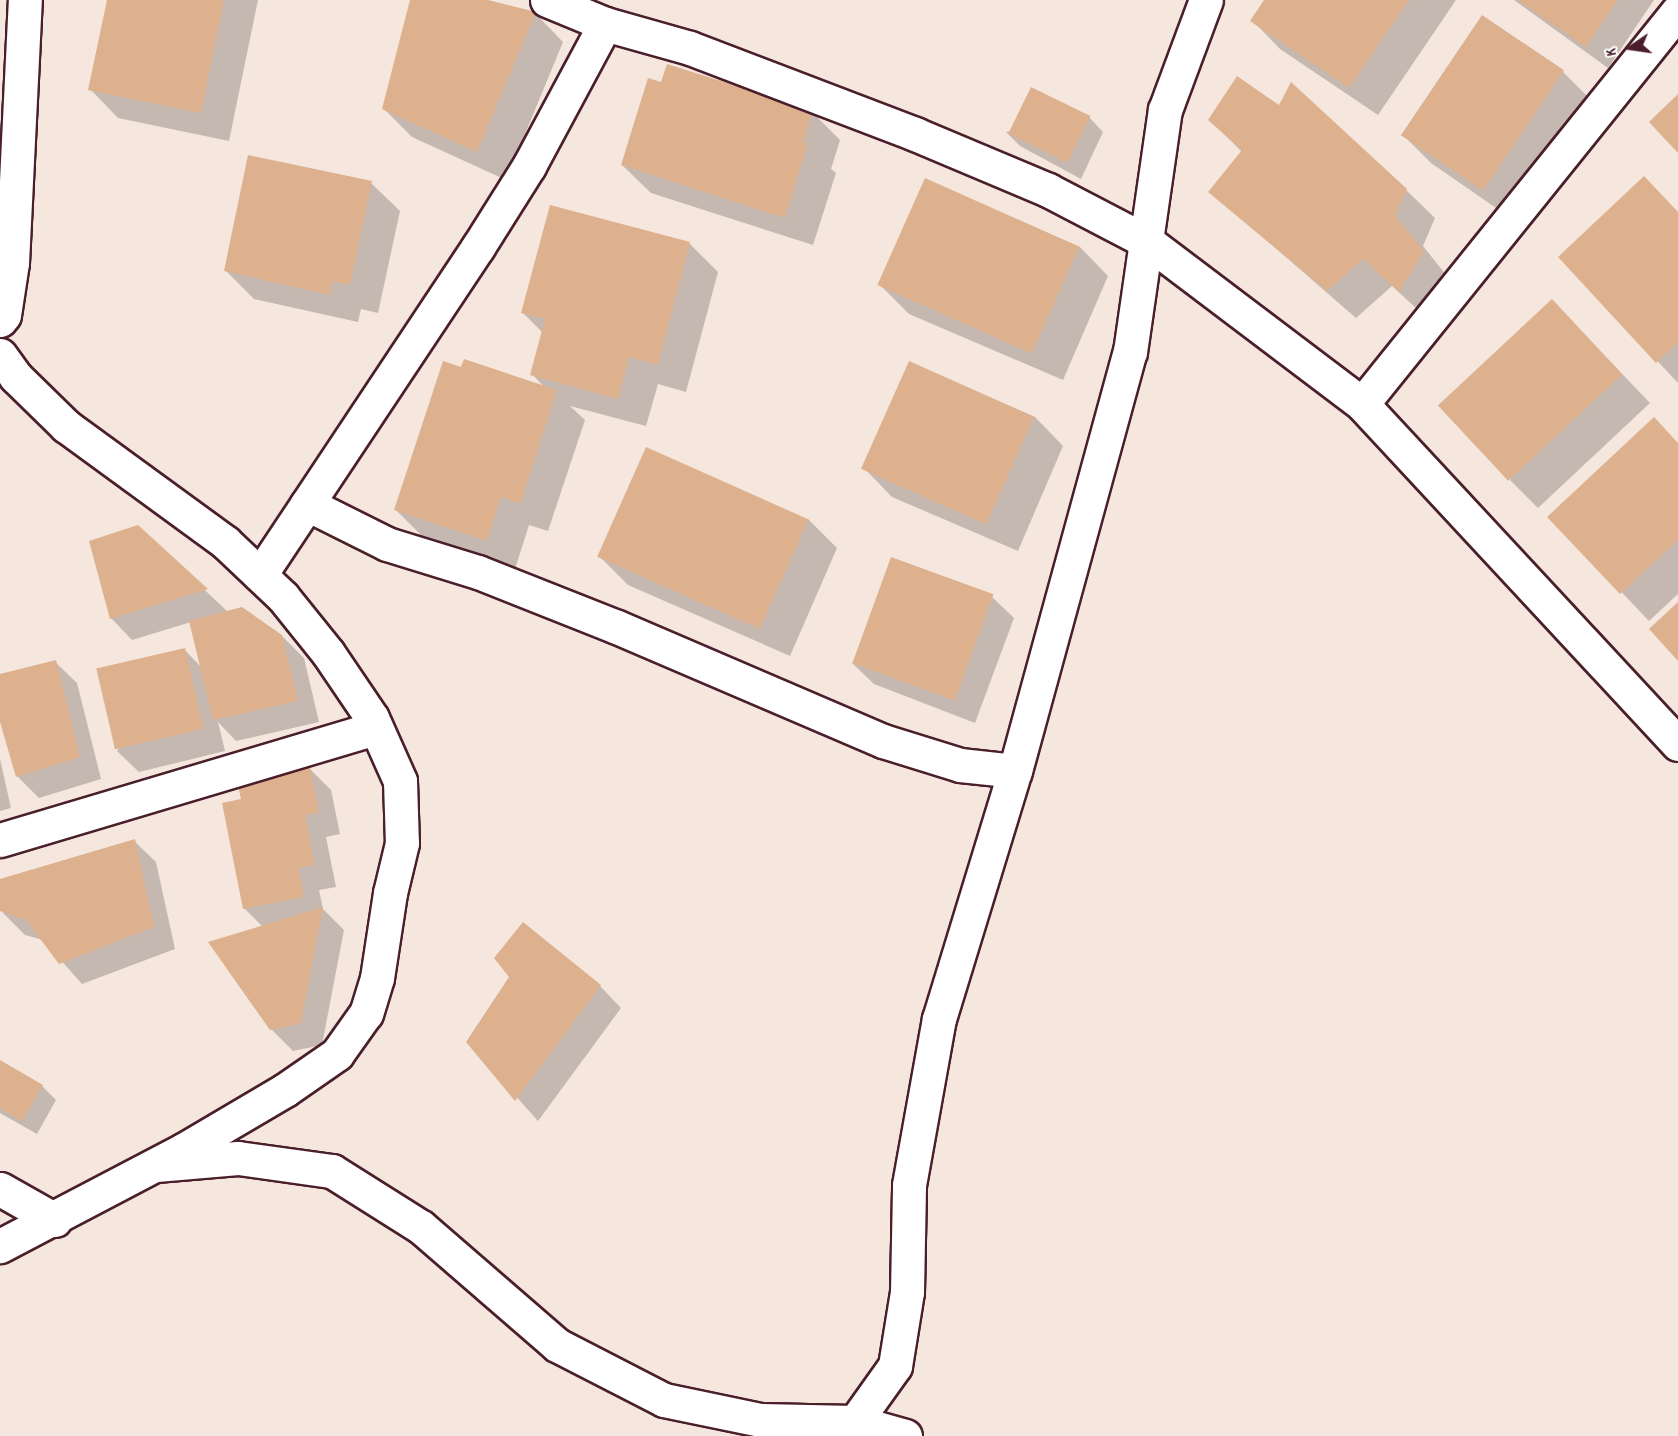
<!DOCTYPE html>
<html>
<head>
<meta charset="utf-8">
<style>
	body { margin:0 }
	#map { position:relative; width:1678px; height:1436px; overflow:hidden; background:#f5e7dd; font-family:Dekko,sans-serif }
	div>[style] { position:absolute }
	.shadow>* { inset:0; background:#0003 }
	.building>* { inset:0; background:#ddb08e; transform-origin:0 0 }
	.roads { filter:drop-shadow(2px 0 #4a1f2b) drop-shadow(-2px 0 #4a1f2b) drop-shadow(0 2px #4a1f2b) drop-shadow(0 -2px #4a1f2b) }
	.street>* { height:33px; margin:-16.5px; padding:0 16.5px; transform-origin:16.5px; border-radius:16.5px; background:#fff }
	span { translate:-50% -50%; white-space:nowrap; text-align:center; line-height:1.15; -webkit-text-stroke:4.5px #fff; paint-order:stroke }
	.north { position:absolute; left:1600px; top:18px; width:60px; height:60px; -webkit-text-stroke:4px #fff; paint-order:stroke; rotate:257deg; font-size:16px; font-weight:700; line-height:24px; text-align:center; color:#4a1f2b }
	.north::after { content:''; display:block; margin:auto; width:21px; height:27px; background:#4a1f2b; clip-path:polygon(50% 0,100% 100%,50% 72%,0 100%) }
</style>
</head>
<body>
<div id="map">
	<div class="shadow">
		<div style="clip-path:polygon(108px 0,258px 0,229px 141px,118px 118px,90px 89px)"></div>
		<div style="clip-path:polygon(411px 0,482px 0,535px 13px,563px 42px,506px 180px,412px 137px,383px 108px)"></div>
		<div style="clip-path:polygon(1266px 0,1456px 0,1378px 115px,1280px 49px,1252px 20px)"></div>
		<div style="clip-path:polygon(1514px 0,1654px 0,1608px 68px)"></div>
		<div style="clip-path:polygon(1483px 17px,1563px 72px,1592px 101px,1512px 219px,1431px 163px,1403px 135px)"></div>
		<div style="clip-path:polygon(1279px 108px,1406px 190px,1435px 218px,1423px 246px,1451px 281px,1428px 319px,1392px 286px,1356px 318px,1210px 191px,1242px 152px,1210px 120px)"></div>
		<div style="clip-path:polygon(812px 112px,840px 140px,831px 169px,836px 173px,813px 245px,651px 193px,622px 165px)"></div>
		<div style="clip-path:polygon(1089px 117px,1103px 132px,1081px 179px,1020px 146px,1006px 132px)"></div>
		<div style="clip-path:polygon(926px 180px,1080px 247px,1108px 276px,1063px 380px,909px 314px,880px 285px)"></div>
		<div style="clip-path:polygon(371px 183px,400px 211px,378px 313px,361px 309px,358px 322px,254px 299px,225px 270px)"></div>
		<div style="clip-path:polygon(551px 206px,690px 244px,718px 272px,686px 392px,658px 384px,646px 426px,570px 406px,585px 420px,548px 531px,529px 525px,515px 569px,424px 538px,396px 510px,545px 388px,532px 374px,543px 333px,523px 313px)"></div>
		<div style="clip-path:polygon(1678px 212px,1678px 383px,1560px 257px)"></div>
		<div style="clip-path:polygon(1580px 330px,1650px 403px,1538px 508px,1510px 480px)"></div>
		<div style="clip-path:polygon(910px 363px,1035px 417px,1063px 446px,1018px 551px,892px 497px,864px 468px)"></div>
		<div style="clip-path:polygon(1678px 443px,1678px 594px,1649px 621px,1550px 517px)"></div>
		<div style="clip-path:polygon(808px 519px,837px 548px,790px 656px,628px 585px,600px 557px)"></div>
		<div style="clip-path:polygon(138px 527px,228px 612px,282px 636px,304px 658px,319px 722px,236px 741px,218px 722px,225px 751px,139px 772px,117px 751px,184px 649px,202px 668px,191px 622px,132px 640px,111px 618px)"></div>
		<div style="clip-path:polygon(992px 597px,1014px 618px,975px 723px,874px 684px,852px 663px)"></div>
		<div style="clip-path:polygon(55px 662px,77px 683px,101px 779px,39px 798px,18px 777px,0 716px,0 676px)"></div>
		<div style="clip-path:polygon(0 759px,11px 808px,0 811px)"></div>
		<div style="clip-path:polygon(309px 768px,331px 790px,340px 834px,326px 837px,336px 887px,319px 890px,323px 909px,344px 930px,322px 1045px,293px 1051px,271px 1029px,263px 927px,244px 908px,243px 800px)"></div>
		<div style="clip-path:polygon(134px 841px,156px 862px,175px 949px,82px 984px,43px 940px,25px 935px,3px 913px,0 881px)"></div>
		<div style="clip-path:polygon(600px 986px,621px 1008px,538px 1121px,467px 1042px)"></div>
		<div style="clip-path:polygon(0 1062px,42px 1086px,56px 1100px,37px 1134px,0 1113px)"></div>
	</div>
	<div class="building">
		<div style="clip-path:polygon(107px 0,224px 0,201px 113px,88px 90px)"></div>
		<div style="clip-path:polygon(410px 0,488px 0,536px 12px,477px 152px,382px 109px)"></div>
		<div style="clip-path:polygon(1264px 0,1409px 0,1349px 88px,1250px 21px)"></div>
		<div style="clip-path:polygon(1517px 0,1618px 0,1586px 47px)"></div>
		<div style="left:1482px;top:15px;width:99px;height:145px;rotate:34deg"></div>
		<div style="clip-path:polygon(667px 64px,813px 110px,803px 142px,808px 143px,785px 218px,621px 165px,648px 78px,661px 82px)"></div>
		<div style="clip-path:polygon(1237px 76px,1279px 105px,1291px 82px,1407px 189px,1395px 216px,1424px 251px,1399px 292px,1363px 259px,1327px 291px,1208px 192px,1242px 150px,1208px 120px)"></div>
		<div style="left:1031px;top:87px;width:66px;height:52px;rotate:26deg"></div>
		<div style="clip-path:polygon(1678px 94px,1678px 153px,1649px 122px)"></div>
		<div style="clip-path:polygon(248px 155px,372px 181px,350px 285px,333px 281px,330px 295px,224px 271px)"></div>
		<div style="clip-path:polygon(1644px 176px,1678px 212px,1678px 342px,1656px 363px,1558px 257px)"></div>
		<div style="left:925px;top:178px;width:169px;height:117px;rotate:24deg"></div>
		<div style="clip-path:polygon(550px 205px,690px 242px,658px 365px,629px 357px,618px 399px,530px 375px,545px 319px,521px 313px)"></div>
		<div style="left:1552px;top:299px;width:103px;height:156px;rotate:47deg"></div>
		<div style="clip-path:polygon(464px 359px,557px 390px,520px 504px,501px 497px,487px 541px,394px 510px,443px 361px,461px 367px)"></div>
		<div style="left:909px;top:361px;width:137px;height:118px;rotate:24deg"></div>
		<div style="clip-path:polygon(1654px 417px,1678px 443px,1678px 540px,1620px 594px,1547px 517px)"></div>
		<div style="left:646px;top:447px;width:178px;height:120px;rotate:24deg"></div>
		<div style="clip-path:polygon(138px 525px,208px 589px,110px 619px,89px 541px)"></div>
		<div style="left:891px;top:557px;width:109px;height:113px;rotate:20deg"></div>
		<div style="clip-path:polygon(1678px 602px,1678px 661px,1649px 629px)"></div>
		<div style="clip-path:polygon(242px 607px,282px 635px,298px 701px,213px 720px,189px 621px)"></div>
		<div style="left:185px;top:648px;width:83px;height:91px;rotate:77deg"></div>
		<div style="clip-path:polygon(56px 660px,80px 757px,16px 777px,0 722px,0 674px)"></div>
		<div style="clip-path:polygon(310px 767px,319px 813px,305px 815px,315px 865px,298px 868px,304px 897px,243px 909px,222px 803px,241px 799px,237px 781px)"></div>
		<div style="clip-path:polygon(135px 839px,154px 927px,59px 964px,26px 920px,0 911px,0 879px)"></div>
		<div style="clip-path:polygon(323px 907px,301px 1023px,270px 1030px,208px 942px)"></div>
		<div style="clip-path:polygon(523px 922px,601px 985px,515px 1101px,466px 1042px,509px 977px,494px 958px)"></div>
		<div style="clip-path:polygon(0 1060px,43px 1085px,22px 1121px,0 1108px)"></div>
	</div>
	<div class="roads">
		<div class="street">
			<div style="left:547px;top:0;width:63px;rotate:22.5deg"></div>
			<div style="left:605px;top:24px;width:88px;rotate:15.8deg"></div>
			<div style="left:690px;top:48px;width:241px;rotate:20.9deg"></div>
			<div style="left:915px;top:134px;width:144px;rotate:22.8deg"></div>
			<div style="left:1048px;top:190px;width:113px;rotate:27.5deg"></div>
			<div style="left:1148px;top:242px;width:268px;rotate:37.1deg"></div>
			<div style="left:1362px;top:404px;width:464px;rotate:47.1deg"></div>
			<div style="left:0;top:320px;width:6px;rotate:-51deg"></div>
			<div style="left:4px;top:315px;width:53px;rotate:-81.3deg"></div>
			<div style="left:12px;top:263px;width:263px;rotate:-87.2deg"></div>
			<div style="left:0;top:355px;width:27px;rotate:54deg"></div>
			<div style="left:16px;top:377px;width:70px;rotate:44.4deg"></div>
			<div style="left:66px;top:426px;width:197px;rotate:36.1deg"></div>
			<div style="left:225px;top:542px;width:80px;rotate:43.5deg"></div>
			<div style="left:283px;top:597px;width:72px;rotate:51.2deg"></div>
			<div style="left:328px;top:653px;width:78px;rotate:55.9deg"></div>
			<div style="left:372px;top:718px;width:69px;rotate:66deg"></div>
			<div style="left:400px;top:781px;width:62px;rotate:88.2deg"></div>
			<div style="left:402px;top:843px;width:51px;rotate:103.5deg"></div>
			<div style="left:390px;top:893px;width:86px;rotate:98.7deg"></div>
			<div style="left:377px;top:978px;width:37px;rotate:107deg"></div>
			<div style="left:366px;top:1013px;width:50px;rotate:125.3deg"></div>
			<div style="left:337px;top:1054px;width:63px;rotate:145.3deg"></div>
			<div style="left:285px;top:1090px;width:118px;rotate:149.5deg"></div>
			<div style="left:183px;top:1150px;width:207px;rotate:152.3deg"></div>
			<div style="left:1362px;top:404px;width:504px;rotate:-51.2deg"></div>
			<div style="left:307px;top:504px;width:89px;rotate:26.6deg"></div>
			<div style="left:387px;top:544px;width:95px;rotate:17.1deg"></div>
			<div style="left:478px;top:572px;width:149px;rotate:21.6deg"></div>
			<div style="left:617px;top:627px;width:289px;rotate:23.2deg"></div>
			<div style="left:883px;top:741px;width:81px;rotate:17.3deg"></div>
			<div style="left:960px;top:765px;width:55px;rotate:6.2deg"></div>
			<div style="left:260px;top:575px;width:394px;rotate:-56.4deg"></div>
			<div style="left:478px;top:247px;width:96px;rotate:-57.8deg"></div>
			<div style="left:529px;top:166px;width:161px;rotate:-61.8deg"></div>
			<div style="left:0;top:840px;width:392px;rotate:-16.6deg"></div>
			<div style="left:156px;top:1165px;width:82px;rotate:-4.9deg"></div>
			<div style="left:238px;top:1158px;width:95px;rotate:7.9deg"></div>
			<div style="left:332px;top:1171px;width:105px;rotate:32.2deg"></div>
			<div style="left:421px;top:1227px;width:180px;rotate:40.9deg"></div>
			<div style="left:557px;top:1345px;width:120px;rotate:27.2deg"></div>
			<div style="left:664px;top:1400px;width:99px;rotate:11.7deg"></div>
			<div style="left:761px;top:1420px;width:94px;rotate:1.2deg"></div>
			<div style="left:855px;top:1422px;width:69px;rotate:-54.5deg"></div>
			<div style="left:895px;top:1366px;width:75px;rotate:-80.8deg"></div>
			<div style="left:907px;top:1292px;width:107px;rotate:-88.9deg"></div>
			<div style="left:909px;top:1185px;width:169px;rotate:-79.8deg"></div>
			<div style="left:939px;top:1019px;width:259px;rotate:-73deg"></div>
			<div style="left:1015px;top:771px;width:434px;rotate:-74.7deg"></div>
			<div style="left:1130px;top:352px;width:245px;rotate:-81.8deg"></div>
			<div style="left:1165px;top:110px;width:117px;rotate:-69.6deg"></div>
			<div style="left:0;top:1189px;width:63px;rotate:29.4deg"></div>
			<div style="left:855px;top:1422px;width:52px;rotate:15.6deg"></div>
		</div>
	</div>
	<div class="north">K</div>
</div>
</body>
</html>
